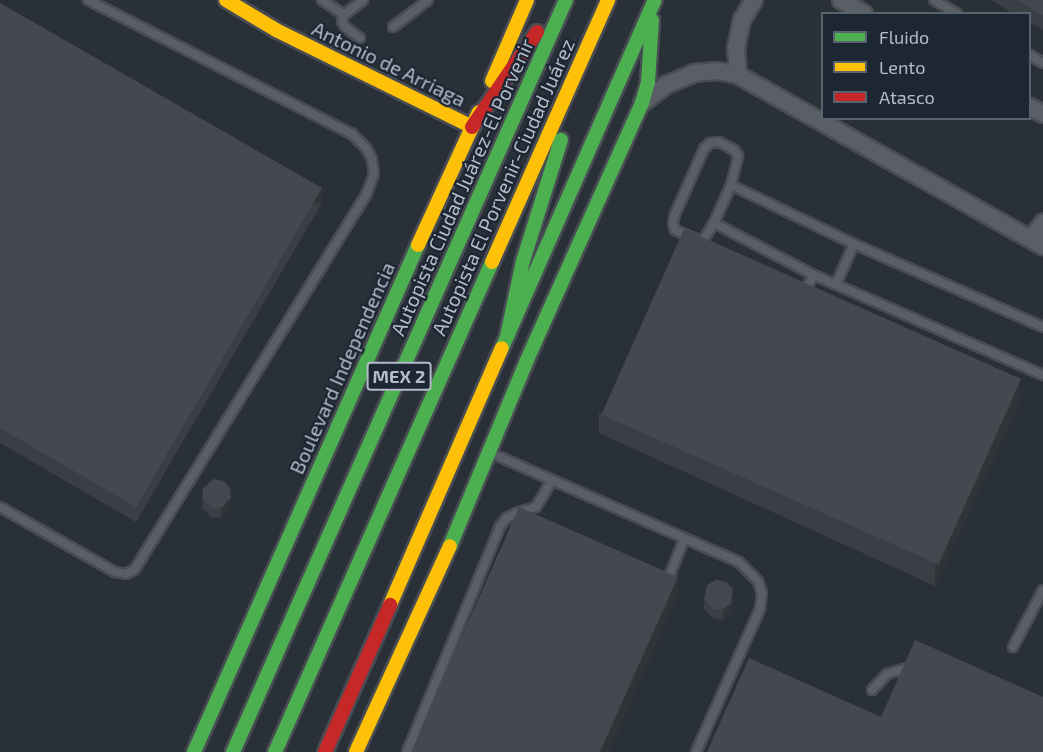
<!DOCTYPE html>
<html>
<head>
<meta charset="utf-8">
<style>
	body { margin:0 }
	#map { position:relative; width:1043px; height:752px; overflow:hidden; background:#2a3038; font-family:"Exo 2",sans-serif }
	div>[style] { position:absolute }
	.roads { filter:drop-shadow(2px 0 #484c53) drop-shadow(-2px 0 #484c53) drop-shadow(0 2px #484c53) drop-shadow(0 -2px #484c53) }
	.lane>* { height:8px; margin:-4px; padding:0 4px; transform-origin:4px; border-radius:4px; background:#5a5e66 }
	.street>* { height:16px; margin:-8px; padding:0 8px; transform-origin:8px; border-radius:8px; background:#5a5e66 }
	.fast>* { height:14px; margin:-7px; padding:0 7px; transform-origin:7px; border-radius:7px; background:#4caf50 }
	.slow>* { height:14px; margin:-7px; padding:0 7px; transform-origin:7px; border-radius:7px; background:#ffc107 }
	.jam>* { height:14px; margin:-7px; padding:0 7px; transform-origin:7px; border-radius:7px; background:#c62828 }
	.wall>* { inset:0; background:#3a3f45 }
	.shaded-wall>* { inset:0; background:#303338; transform-origin:0 0 }
	.building>* { inset:0; background:#444950; transform-origin:0 0 }
	span { translate:-50% -50%; white-space:nowrap; text-align:center; line-height:1.15; -webkit-text-stroke:4.5px #1d2633; paint-order:stroke }
	.shield-label span { padding:2px 4px; background:#1d2633; border:2px solid; border-radius:4px; -webkit-text-stroke-width:0 }
	.shield-label { font-size:18px; color:#b4bcc9; font-weight:700 }
	.street-label { font-size:20px; color:#b4bcc9 }
	.legend { position:absolute; left:821px; top:12px; width:210px; height:108px; box-sizing:border-box; background:#1d2633; border:2px solid #59626f; margin:0; padding:8px 10px; list-style:none; font-size:18px; color:#b4bcc9 }
	.legend li { display:flex; align-items:center; gap:12px; height:30px }
	.legend b { width:30px; border:2px solid #59626f }
</style>
</head>
<body>
<div id="map">
	<div class="roads">
		<div class="lane">
			<div style="left:322px;top:0;width:27px;rotate:34deg"></div>
			<div style="left:934px;top:0;width:27px;rotate:31deg"></div>
			<div style="left:393px;top:27px;width:44px;rotate:-37.6deg"></div>
			<div style="left:360px;top:38px;width:17px;rotate:-144deg"></div>
			<div style="left:346px;top:28px;width:8px;rotate:-120deg"></div>
			<div style="left:342px;top:21px;width:6px;rotate:-72deg"></div>
			<div style="left:344px;top:15px;width:24px;rotate:-38deg"></div>
			<div style="left:1030px;top:55px;width:15px;rotate:32deg"></div>
			<div style="left:714px;top:223px;width:42px;rotate:-65.9deg"></div>
			<div style="left:837px;top:282px;width:42px;rotate:-65.9deg"></div>
			<div style="left:802px;top:295px;width:23px;rotate:-59deg"></div>
			<div style="left:1043px;top:327px;width:206px;rotate:-156.3deg"></div>
			<div style="left:854px;top:244px;width:136px;rotate:-154.4deg"></div>
			<div style="left:731px;top:185px;width:30px;rotate:-76deg"></div>
			<div style="left:738px;top:156px;width:7px;rotate:-124deg"></div>
			<div style="left:734px;top:150px;width:17px;rotate:-152deg"></div>
			<div style="left:719px;top:142px;width:9px;rotate:174deg"></div>
			<div style="left:710px;top:143px;width:8px;rotate:135deg"></div>
			<div style="left:704px;top:149px;width:71px;rotate:114deg"></div>
			<div style="left:675px;top:214px;width:9px;rotate:103deg"></div>
			<div style="left:673px;top:223px;width:7px;rotate:74deg"></div>
			<div style="left:675px;top:230px;width:30px;rotate:24deg"></div>
			<div style="left:702px;top:242px;width:22px;rotate:-58deg"></div>
			<div style="left:714px;top:223px;width:113px;rotate:27.5deg"></div>
			<div style="left:814px;top:275px;width:250px;rotate:23.6deg"></div>
			<div style="left:552px;top:480px;width:204px;rotate:23.7deg"></div>
			<div style="left:739px;top:562px;width:27px;rotate:45deg"></div>
			<div style="left:758px;top:581px;width:13px;rotate:72deg"></div>
			<div style="left:762px;top:593px;width:16px;rotate:97deg"></div>
			<div style="left:760px;top:609px;width:157px;rotate:114.1deg"></div>
			<div style="left:0;top:507px;width:132px;rotate:29.5deg"></div>
			<div style="left:115px;top:572px;width:11px;rotate:10deg"></div>
			<div style="left:126px;top:574px;width:10px;rotate:-29deg"></div>
			<div style="left:135px;top:569px;width:442px;rotate:-58.3deg"></div>
			<div style="left:367px;top:193px;width:20px;rotate:-70deg"></div>
			<div style="left:374px;top:174px;width:15px;rotate:-98deg"></div>
			<div style="left:372px;top:159px;width:13px;rotate:-119deg"></div>
			<div style="left:366px;top:148px;width:20px;rotate:-135deg"></div>
			<div style="left:352px;top:134px;width:296px;rotate:-153.1deg"></div>
			<div style="left:666px;top:584px;width:48px;rotate:-67.8deg"></div>
			<div style="left:1013px;top:647px;width:64px;rotate:-62.2deg"></div>
			<div style="left:872px;top:690px;width:22px;rotate:-47deg"></div>
			<div style="left:887px;top:674px;width:27px;rotate:-17deg"></div>
			<div style="left:407px;top:752px;width:244px;rotate:-67.6deg"></div>
			<div style="left:500px;top:526px;width:11px;rotate:-49deg"></div>
			<div style="left:507px;top:518px;width:10px;rotate:-29deg"></div>
			<div style="left:516px;top:513px;width:21px;rotate:-17deg"></div>
			<div style="left:536px;top:507px;width:31px;rotate:-59deg"></div>
			<div style="left:552px;top:480px;width:67px;rotate:-156.1deg"></div>
		</div>
		<div class="street">
			<div style="left:841px;top:0;width:27px;rotate:31deg"></div>
			<div style="left:738px;top:75px;width:27px;rotate:-94deg"></div>
			<div style="left:736px;top:48px;width:29px;rotate:-78deg"></div>
			<div style="left:742px;top:20px;width:23px;rotate:-59deg"></div>
			<div style="left:642px;top:103px;width:30px;rotate:-37deg"></div>
			<div style="left:666px;top:85px;width:30px;rotate:-23deg"></div>
			<div style="left:694px;top:73px;width:24px;rotate:-5deg"></div>
			<div style="left:718px;top:71px;width:20px;rotate:11deg"></div>
			<div style="left:738px;top:75px;width:350px;rotate:29.3deg"></div>
			<div style="left:1030px;top:107px;width:15px;rotate:28deg"></div>
			<div style="left:1032px;top:238px;width:19px;rotate:-54deg"></div>
		</div>
		<div class="fast">
			<div style="left:507px;top:336px;width:77px;rotate:-78deg"></div>
			<div style="left:523px;top:261px;width:127px;rotate:-72.6deg"></div>
			<div style="left:502px;top:348px;width:380px;rotate:-66.3deg"></div>
			<div style="left:450px;top:546px;width:201px;rotate:-67.5deg"></div>
			<div style="left:527px;top:360px;width:282px;rotate:-65.9deg"></div>
			<div style="left:642px;top:103px;width:22px;rotate:-74deg"></div>
			<div style="left:648px;top:82px;width:62px;rotate:-86.3deg"></div>
			<div style="left:194px;top:752px;width:554px;rotate:-66.16deg"></div>
			<div style="left:233px;top:752px;width:822px;rotate:-66.12deg"></div>
			<div style="left:275px;top:752px;width:536px;rotate:-66.11deg"></div>
		</div>
		<div class="slow">
			<div style="left:226px;top:0;width:58px;rotate:31deg"></div>
			<div style="left:276px;top:30px;width:219px;rotate:26.3deg"></div>
			<div style="left:492px;top:81px;width:88px;rotate:-66.6deg"></div>
			<div style="left:418px;top:245px;width:146px;rotate:-65.4deg"></div>
			<div style="left:492px;top:262px;width:287px;rotate:-66.1deg"></div>
			<div style="left:390px;top:605px;width:280px;rotate:-66.5deg"></div>
			<div style="left:356px;top:752px;width:226px;rotate:-65.5deg"></div>
		</div>
		<div class="jam">
			<div style="left:472px;top:127px;width:115px;rotate:-55.6deg"></div>
			<div style="left:325px;top:752px;width:161px;rotate:-66.1deg"></div>
		</div>
	</div>
	<div class="wall">
		<div style="clip-path:polygon(991px 0,1043px 0,1043px 30px,1029px 22px,1029px 14px,1014px 14px)"></div>
		<div style="clip-path:polygon(0 3px,322px 203px,136px 522px,0 443px)"></div>
		<div style="clip-path:polygon(1020px 402px,935px 586px,599px 433px,599px 413px)"></div>
		<div style="clip-path:polygon(203px 488px,231px 508px,221px 518px,212px 518px,202px 508px)"></div>
		<div style="clip-path:polygon(704px 599px,733px 600px,731px 614px,723px 620px,714px 619px,704px 609px)"></div>
	</div>
	<div class="shaded-wall">
		<div style="left:322px;top:188px;width:15px;height:369px;rotate:90deg"></div>
		<div style="clip-path:polygon(1020px 382px,1020px 402px,935px 586px,935px 566px)"></div>
		<div style="clip-path:polygon(231px 498px,231px 508px,221px 518px,221px 508px)"></div>
		<div style="clip-path:polygon(678px 577px,678px 596px,609px 752px,600px 752px)"></div>
		<div style="clip-path:polygon(733px 589px,731px 614px,723px 620px,723px 609px)"></div>
	</div>
	<div class="building">
		<div style="clip-path:polygon(1017px 0,1043px 0,1043px 15px)"></div>
		<div style="clip-path:polygon(0 3px,322px 188px,136px 507px,0 428px)"></div>
		<div style="left:684px;top:229px;width:369px;height:203px;rotate:24deg"></div>
		<div style="clip-path:polygon(214px 479px,224px 481px,230px 488px,231px 498px,221px 508px,212px 508px,202px 498px,203px 488px)"></div>
		<div style="clip-path:polygon(519px 507px,678px 577px,600px 752px,411px 752px)"></div>
		<div style="clip-path:polygon(716px 580px,726px 582px,733px 589px,731px 604px,723px 609px,714px 609px,704px 599px,707px 585px)"></div>
		<div style="clip-path:polygon(915px 640px,1043px 697px,1043px 752px,707px 752px,749px 658px,881px 717px)"></div>
	</div>
	<div class="shield-label">
		<span style="left:399px;top:376px">MEX 2</span>
	</div>
	<div class="street-label">
		<span style="left:389px;top:64px;rotate:26deg">Antonio de Arriaga</span>
		<span style="left:462px;top:187px;rotate:-66deg">Autopista Ciudad Juárez-El Porvenir</span>
		<span style="left:503px;top:187px;rotate:-66deg">Autopista El Porvenir-Ciudad Juárez</span>
		<span style="left:342px;top:368px;rotate:-66deg">Boulevard Independencia</span>
	</div>
	<ul class="legend">
	<li><b style="height:8px;background:#4caf50"></b>Fluido</li>
	<li><b style="height:8px;background:#ffc107"></b>Lento</li>
	<li><b style="height:8px;background:#c62828"></b>Atasco</li>
	</ul>
</div>
</body>
</html>
